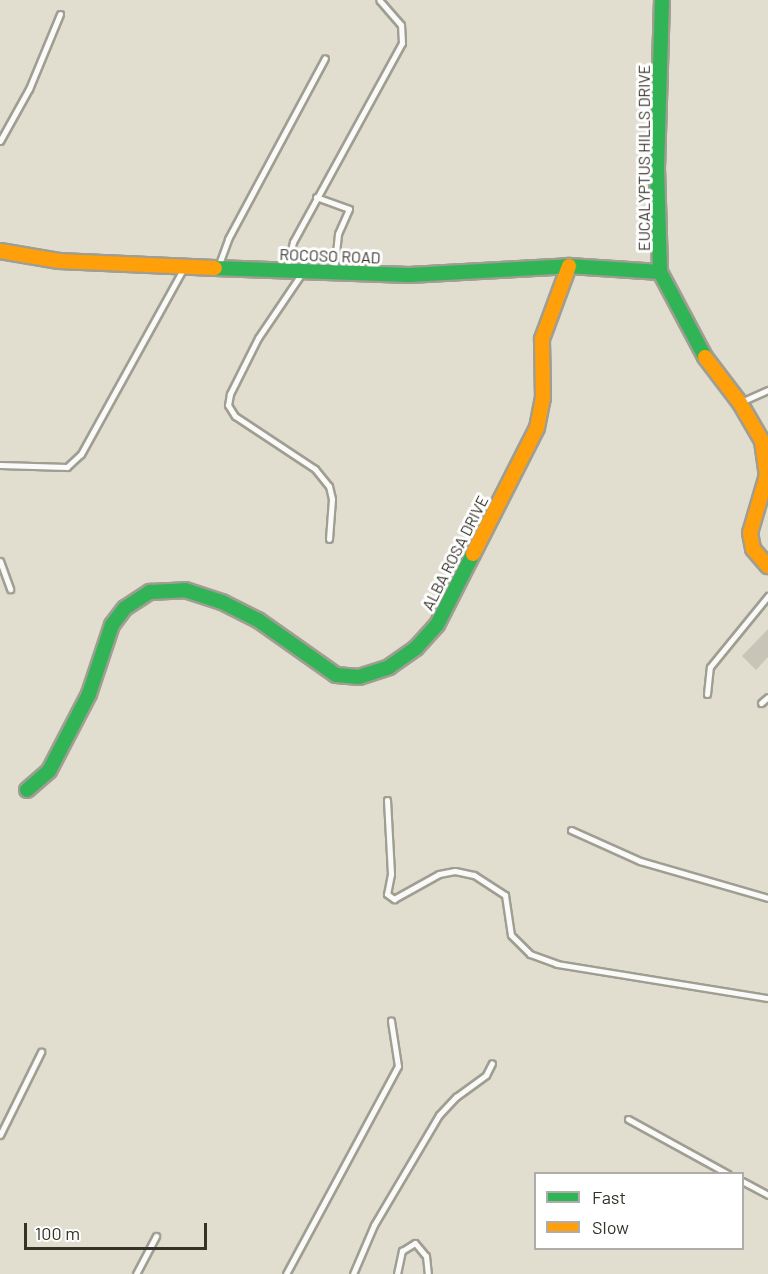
<!DOCTYPE html>
<html>
<head>
<meta charset="utf-8">
<style>
	body { margin:0 }
	#map { position:relative; width:768px; height:1274px; overflow:hidden; background:#e1decf; font-family:Barlow,sans-serif }
	div>[style] { position:absolute }
	.building>* { inset:0; background:#c8c5b8 }
	.roads { filter:drop-shadow(2px 0 #a09e92) drop-shadow(-2px 0 #a09e92) drop-shadow(0 2px #a09e92) drop-shadow(0 -2px #a09e92) }
	.lane>* { height:5px; margin:-2.5px; padding:0 2.5px; transform-origin:2.5px; border-radius:2.5px; background:#fafaf8 }
	.fast>* { height:14px; margin:-7px; padding:0 7px; transform-origin:7px; border-radius:7px; background:#30b455 }
	.slow>* { height:14px; margin:-7px; padding:0 7px; transform-origin:7px; border-radius:7px; background:#ff9f0a }
	span { translate:-50% -50%; white-space:nowrap; text-align:center; line-height:1.15; -webkit-text-stroke:6px #fff; paint-order:stroke }
	.street-label { font-size:16px; color:#353328 }
	.legend { position:absolute; left:534px; top:1172px; width:210px; height:78px; box-sizing:border-box; background:#fff; border:2px solid #aeada9; margin:0; padding:8px 10px; list-style:none; font-size:18px; color:#353328 }
	.legend li { display:flex; align-items:center; gap:12px; height:30px }
	.legend b { width:30px; border:2px solid #aeada9 }
	.scale { position:absolute; left:24px; top:1223px; width:183px; height:27px; box-sizing:border-box; border:3px solid #353328; border-top:0; padding-left:8px; font-size:18px; line-height:21px; white-space:nowrap; color:#353328; -webkit-text-stroke:4px #fff; paint-order:stroke }
</style>
</head>
<body>
<div id="map">
	<div class="building">
		<div style="clip-path:polygon(768px 629px,768px 657px,756px 670px,742px 656px)"></div>
	</div>
	<div class="roads">
		<div class="lane">
			<div style="left:0;top:141px;width:60px;rotate:-60.9deg"></div>
			<div style="left:29px;top:89px;width:81px;rotate:-67.5deg"></div>
			<div style="left:316px;top:197px;width:35px;rotate:20deg"></div>
			<div style="left:349px;top:209px;width:27px;rotate:114deg"></div>
			<div style="left:338px;top:234px;width:38px;rotate:96deg"></div>
			<div style="left:218px;top:267px;width:30px;rotate:-70deg"></div>
			<div style="left:228px;top:239px;width:205px;rotate:-61.8deg"></div>
			<div style="left:286px;top:270px;width:29px;rotate:-76deg"></div>
			<div style="left:293px;top:242px;width:227px;rotate:-61.3deg"></div>
			<div style="left:402px;top:43px;width:18px;rotate:-93deg"></div>
			<div style="left:401px;top:25px;width:33px;rotate:-131deg"></div>
			<div style="left:302px;top:273px;width:78px;rotate:124.1deg"></div>
			<div style="left:258px;top:338px;width:63px;rotate:116.6deg"></div>
			<div style="left:230px;top:394px;width:11px;rotate:100deg"></div>
			<div style="left:228px;top:405px;width:13px;rotate:58deg"></div>
			<div style="left:235px;top:416px;width:96px;rotate:33.5deg"></div>
			<div style="left:315px;top:469px;width:22px;rotate:51deg"></div>
			<div style="left:329px;top:486px;width:13px;rotate:77deg"></div>
			<div style="left:332px;top:499px;width:40px;rotate:94.3deg"></div>
			<div style="left:741px;top:402px;width:30px;rotate:-24deg"></div>
			<div style="left:0;top:465px;width:67px;rotate:1.7deg"></div>
			<div style="left:67px;top:467px;width:19px;rotate:-43deg"></div>
			<div style="left:81px;top:454px;width:211px;rotate:-61.1deg"></div>
			<div style="left:0;top:561px;width:30px;rotate:70deg"></div>
			<div style="left:707px;top:694px;width:27px;rotate:-84deg"></div>
			<div style="left:710px;top:667px;width:92px;rotate:-50.8deg"></div>
			<div style="left:761px;top:703px;width:9px;rotate:-41deg"></div>
			<div style="left:387px;top:800px;width:74px;rotate:86.9deg"></div>
			<div style="left:391px;top:874px;width:20px;rotate:101deg"></div>
			<div style="left:387px;top:894px;width:9px;rotate:36deg"></div>
			<div style="left:394px;top:899px;width:51px;rotate:-29.1deg"></div>
			<div style="left:439px;top:874px;width:16px;rotate:-11deg"></div>
			<div style="left:455px;top:871px;width:19px;rotate:12deg"></div>
			<div style="left:474px;top:875px;width:37px;rotate:33deg"></div>
			<div style="left:505px;top:895px;width:40px;rotate:81.5deg"></div>
			<div style="left:511px;top:935px;width:27px;rotate:45deg"></div>
			<div style="left:530px;top:954px;width:29px;rotate:20deg"></div>
			<div style="left:557px;top:964px;width:214px;rotate:9.2deg"></div>
			<div style="left:571px;top:830px;width:76px;rotate:24.2deg"></div>
			<div style="left:640px;top:861px;width:133px;rotate:16.1deg"></div>
			<div style="left:628px;top:1119px;width:114px;rotate:28.8deg"></div>
			<div style="left:0;top:1135px;width:93px;rotate:-63.7deg"></div>
			<div style="left:742px;top:1181px;width:30px;rotate:28deg"></div>
			<div style="left:136px;top:1274px;width:43px;rotate:-62.2deg"></div>
			<div style="left:286px;top:1274px;width:236px;rotate:-61.7deg"></div>
			<div style="left:398px;top:1066px;width:46px;rotate:-98.8deg"></div>
			<div style="left:353px;top:1274px;width:53px;rotate:-66.8deg"></div>
			<div style="left:374px;top:1225px;width:128px;rotate:-59.4deg"></div>
			<div style="left:439px;top:1115px;width:25px;rotate:-47deg"></div>
			<div style="left:456px;top:1097px;width:37px;rotate:-36deg"></div>
			<div style="left:486px;top:1075px;width:13px;rotate:-63deg"></div>
			<div style="left:397px;top:1274px;width:24px;rotate:-78deg"></div>
			<div style="left:402px;top:1251px;width:15px;rotate:-32deg"></div>
			<div style="left:415px;top:1243px;width:17px;rotate:50deg"></div>
			<div style="left:426px;top:1256px;width:18px;rotate:84deg"></div>
		</div>
		<div class="fast">
			<div style="left:662px;top:0;width:168px;rotate:91.7deg"></div>
			<div style="left:657px;top:168px;width:104px;rotate:88.3deg"></div>
			<div style="left:660px;top:272px;width:96px;rotate:62.1deg"></div>
			<div style="left:215px;top:268px;width:194px;rotate:2.1deg"></div>
			<div style="left:409px;top:275px;width:160px;rotate:-3.2deg"></div>
			<div style="left:569px;top:266px;width:91px;rotate:3.8deg"></div>
			<div style="left:27px;top:790px;width:29px;rotate:-41deg"></div>
			<div style="left:49px;top:771px;width:87px;rotate:-62.5deg"></div>
			<div style="left:89px;top:694px;width:73px;rotate:-71.6deg"></div>
			<div style="left:112px;top:625px;width:21px;rotate:-53deg"></div>
			<div style="left:125px;top:608px;width:30px;rotate:-33deg"></div>
			<div style="left:150px;top:592px;width:35px;rotate:-3deg"></div>
			<div style="left:185px;top:590px;width:39px;rotate:18deg"></div>
			<div style="left:222px;top:602px;width:40px;rotate:26.6deg"></div>
			<div style="left:258px;top:620px;width:95px;rotate:35.2deg"></div>
			<div style="left:336px;top:675px;width:23px;rotate:5deg"></div>
			<div style="left:359px;top:677px;width:32px;rotate:-18deg"></div>
			<div style="left:389px;top:667px;width:33px;rotate:-35deg"></div>
			<div style="left:416px;top:648px;width:31px;rotate:-48deg"></div>
			<div style="left:437px;top:625px;width:80px;rotate:-63.1deg"></div>
		</div>
		<div class="slow">
			<div style="left:0;top:251px;width:60px;rotate:9.6deg"></div>
			<div style="left:59px;top:261px;width:156px;rotate:2.6deg"></div>
			<div style="left:705px;top:357px;width:58px;rotate:52.7deg"></div>
			<div style="left:740px;top:403px;width:44px;rotate:59.9deg"></div>
			<div style="left:762px;top:441px;width:34px;rotate:82deg"></div>
			<div style="left:767px;top:475px;width:60px;rotate:106.3deg"></div>
			<div style="left:750px;top:533px;width:16px;rotate:79deg"></div>
			<div style="left:753px;top:549px;width:23px;rotate:49deg"></div>
			<div style="left:473px;top:554px;width:141px;rotate:-63.1deg"></div>
			<div style="left:537px;top:428px;width:31px;rotate:-79deg"></div>
			<div style="left:543px;top:398px;width:59px;rotate:-91deg"></div>
			<div style="left:542px;top:339px;width:78px;rotate:-69.7deg"></div>
		</div>
	</div>
	<div class="street-label">
		<span style="left:644px;top:158px;rotate:-90deg">EUCALYPTUS HILLS DRIVE</span>
		<span style="left:330px;top:256px;rotate:2deg">ROCOSO ROAD</span>
		<span style="left:455px;top:553px;rotate:-63deg">ALBA ROSA DRIVE</span>
	</div>
	<ul class="legend">
	<li><b style="height:8px;background:#30b455"></b>Fast</li>
	<li><b style="height:8px;background:#ff9f0a"></b>Slow</li>
	</ul>
	<div class="scale">100 m</div>
</div>
</body>
</html>
